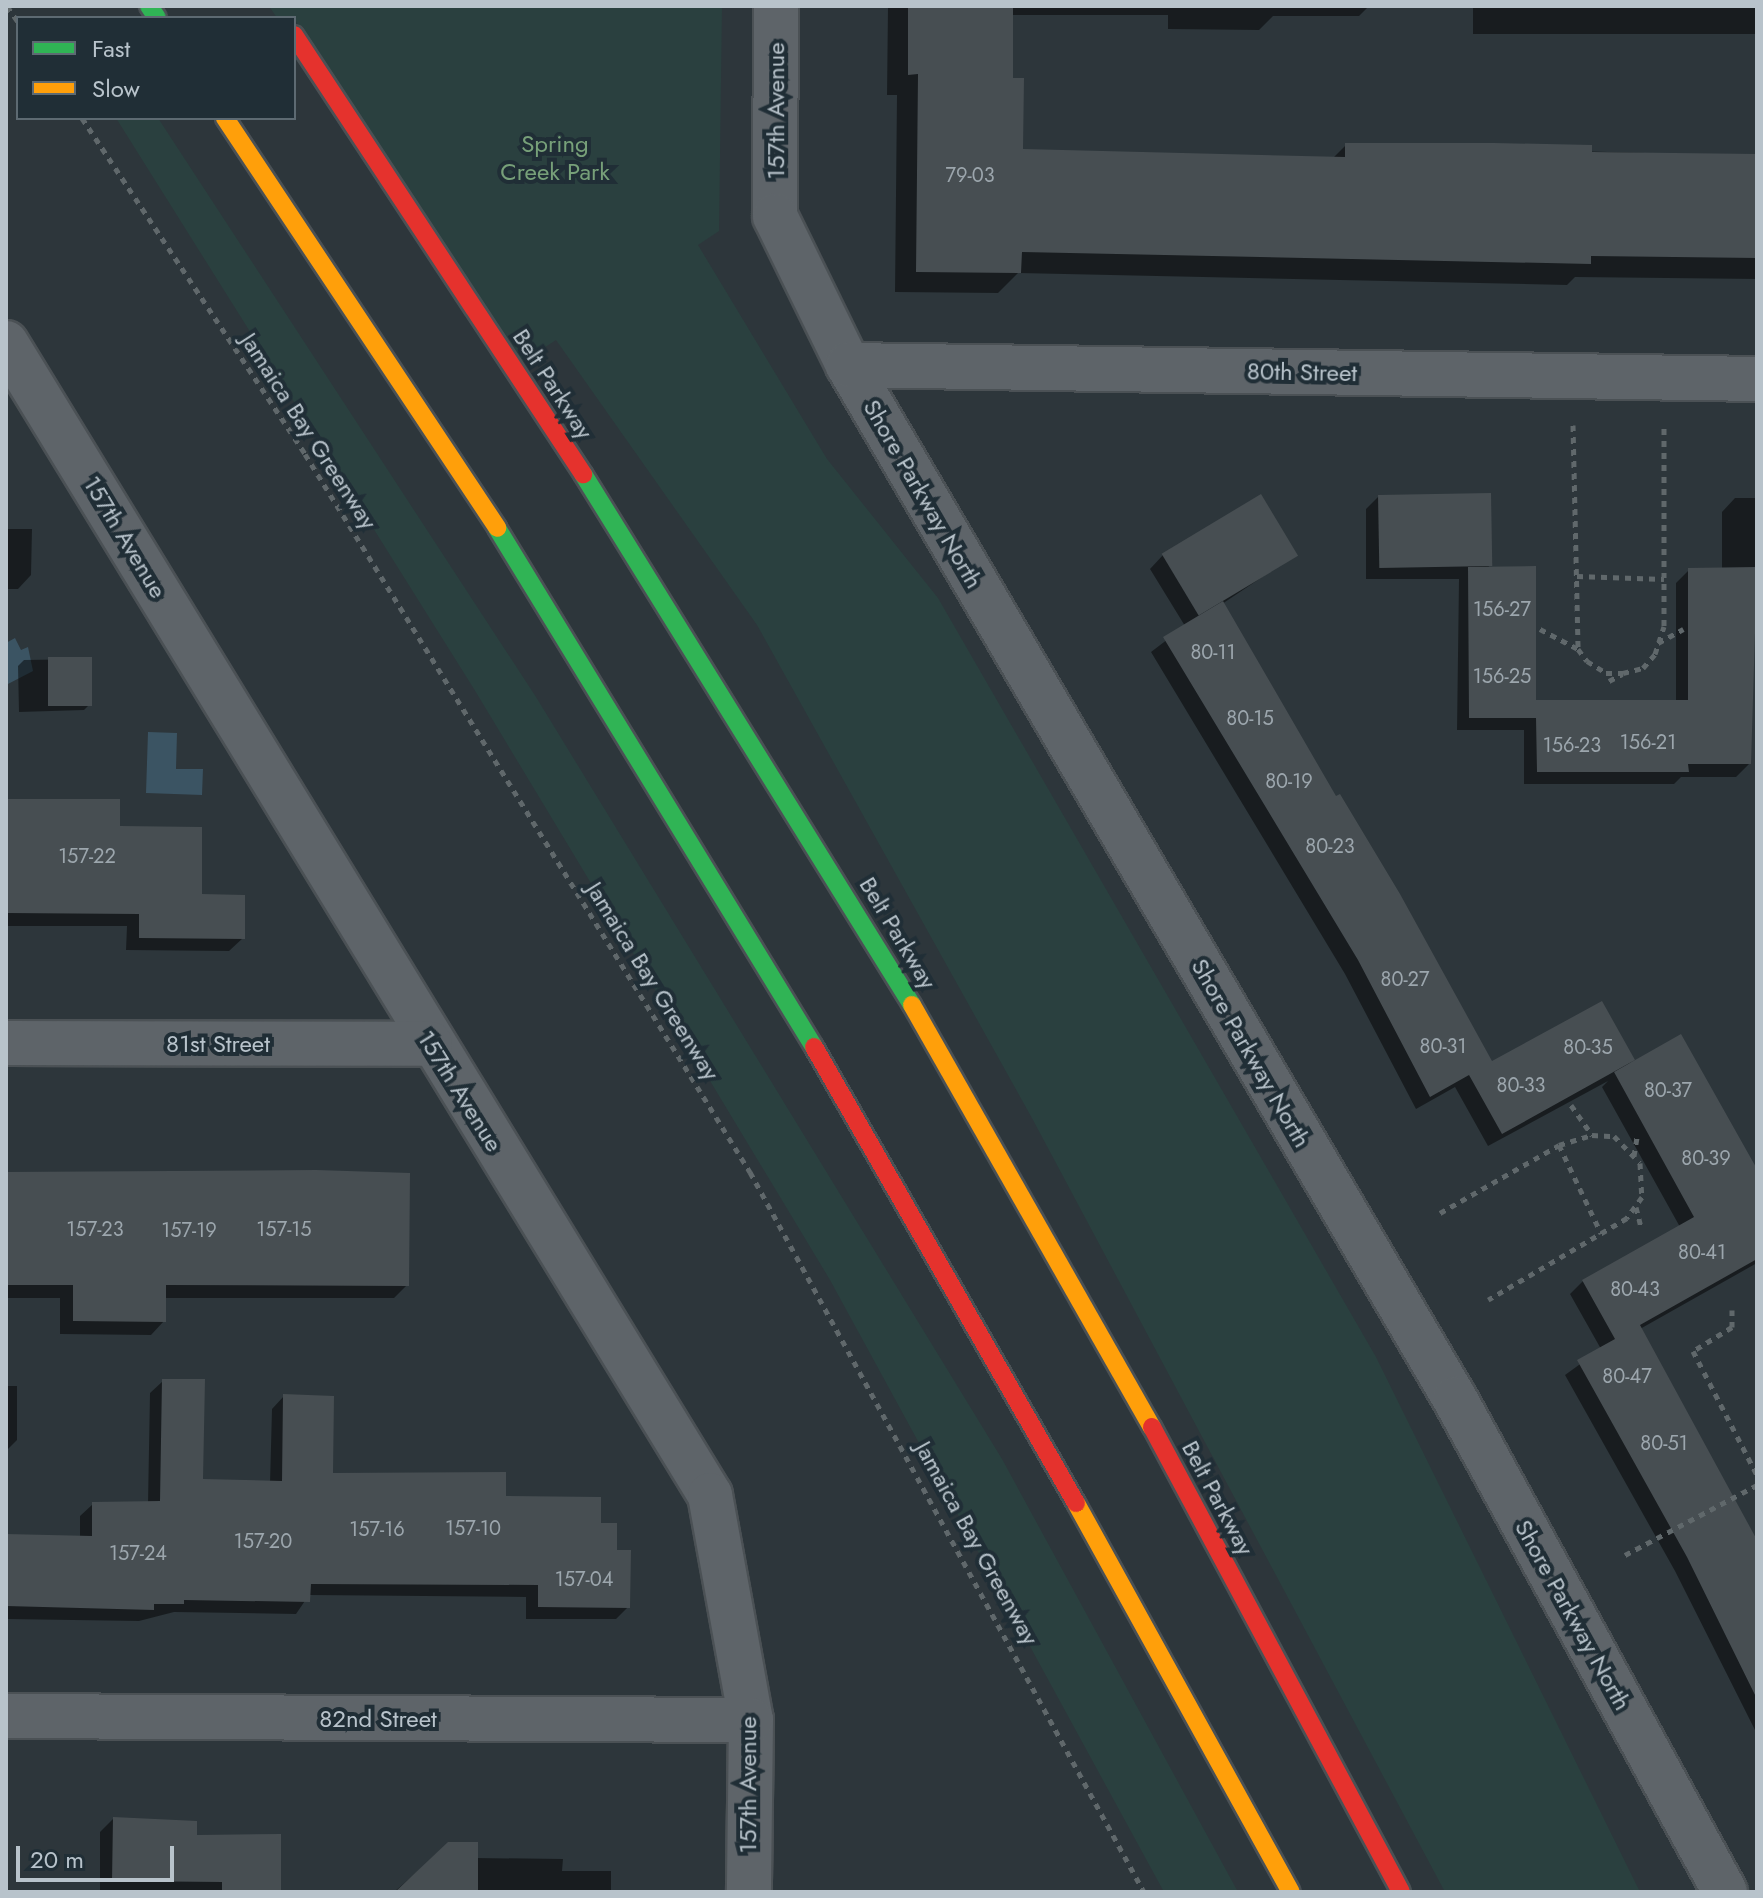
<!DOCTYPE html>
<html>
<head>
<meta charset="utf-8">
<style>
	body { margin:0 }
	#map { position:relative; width:1763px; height:1898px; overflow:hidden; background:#2d363b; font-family:Jost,sans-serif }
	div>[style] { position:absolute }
	.green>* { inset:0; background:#2a403f }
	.water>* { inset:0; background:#3b5463 }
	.shadow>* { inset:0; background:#0007; transform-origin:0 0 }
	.building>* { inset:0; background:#474e52; transform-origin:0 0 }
	.path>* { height:5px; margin-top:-2.5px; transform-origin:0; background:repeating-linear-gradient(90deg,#60686b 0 6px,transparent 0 12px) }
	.roads { filter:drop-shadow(2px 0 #4b5155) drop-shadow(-2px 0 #4b5155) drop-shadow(0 2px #4b5155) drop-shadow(0 -2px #4b5155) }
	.street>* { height:44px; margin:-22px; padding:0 22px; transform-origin:22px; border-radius:22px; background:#5e6469 }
	.fast>* { height:18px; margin:-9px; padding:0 9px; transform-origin:9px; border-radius:9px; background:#30b455 }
	.slow>* { height:18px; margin:-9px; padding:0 9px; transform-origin:9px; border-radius:9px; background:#ff9f0a }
	.jam>* { height:18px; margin:-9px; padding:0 9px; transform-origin:9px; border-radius:9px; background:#e5322d }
	span { translate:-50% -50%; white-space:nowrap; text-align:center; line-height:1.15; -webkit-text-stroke:8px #202e36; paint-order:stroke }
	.number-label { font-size:20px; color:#9ca6ad }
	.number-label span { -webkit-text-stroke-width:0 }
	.street-label { font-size:24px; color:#b8c3cb }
	.park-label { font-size:24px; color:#77a079 }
	.frame { position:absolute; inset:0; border:8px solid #b8c3cb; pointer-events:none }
	.legend { position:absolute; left:16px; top:16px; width:280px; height:104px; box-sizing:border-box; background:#202e36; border:2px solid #5d6a72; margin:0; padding:10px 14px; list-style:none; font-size:24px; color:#b8c3cb }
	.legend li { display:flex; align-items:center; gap:16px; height:40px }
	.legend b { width:40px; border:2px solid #5d6a72 }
	.scale { position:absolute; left:16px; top:1846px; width:158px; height:36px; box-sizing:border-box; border:4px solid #b8c3cb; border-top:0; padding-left:10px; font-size:24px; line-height:28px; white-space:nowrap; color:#b8c3cb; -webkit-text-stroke:6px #202e36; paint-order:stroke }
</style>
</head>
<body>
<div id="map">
	<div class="green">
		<div style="clip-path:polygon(269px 6px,722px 6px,719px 231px,698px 245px,827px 459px,938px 598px,1376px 1357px,1640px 1892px,1445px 1892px,1033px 1120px,757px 625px,556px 340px,513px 368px,294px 18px,277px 18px)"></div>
		<div style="clip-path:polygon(116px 118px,158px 118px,536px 697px,1002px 1459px,1238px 1892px,1164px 1892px,830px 1280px,474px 689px)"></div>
	</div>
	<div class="water">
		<div style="clip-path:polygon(15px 638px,21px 650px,28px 647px,33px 671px,6px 685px,6px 643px)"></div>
		<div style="clip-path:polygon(148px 732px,177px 733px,176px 769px,203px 769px,202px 795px,146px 793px)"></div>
	</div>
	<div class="shadow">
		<div style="clip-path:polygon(888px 6px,1369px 6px,1359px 16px,1273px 16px,1259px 30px,1168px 29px,1168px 15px,1011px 15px,1011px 80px,1021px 151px,1332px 159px,1346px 145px,1757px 156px,1757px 279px,1575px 277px,1567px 285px,1018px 273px,998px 293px,895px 292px,897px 95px,887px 95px)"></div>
		<div style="left:1473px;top:6px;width:284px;height:28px"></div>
		<div style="clip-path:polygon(1379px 496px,1490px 565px,1487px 569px,1534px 705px,1676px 702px,1676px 583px,1689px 570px,1722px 570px,1722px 512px,1735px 498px,1757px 498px,1749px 764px,1736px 777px,1681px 777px,1674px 784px,1524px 784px,1524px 730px,1457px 730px,1459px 579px,1366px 579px,1366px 509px)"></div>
		<div style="clip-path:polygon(6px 529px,32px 529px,31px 575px,18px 589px,6px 589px)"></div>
		<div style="clip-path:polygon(1163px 555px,1295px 555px,1222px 604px,1492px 1064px,1633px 1060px,1627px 1066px,1757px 1173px,1757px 1263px,1640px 1329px,1757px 1551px,1757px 1734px,1675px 1571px,1565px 1375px,1601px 1349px,1570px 1294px,1583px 1281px,1680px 1227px,1602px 1087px,1608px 1081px,1488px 1146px,1455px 1087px,1416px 1109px,1345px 974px,1151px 652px,1185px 626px,1150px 569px)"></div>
		<div style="clip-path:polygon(90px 659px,90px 704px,84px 710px,19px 712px,18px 666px,24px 660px)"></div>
		<div style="clip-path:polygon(6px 801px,200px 896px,243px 938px,229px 951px,126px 950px,127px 926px,6px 926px)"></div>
		<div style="clip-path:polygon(6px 1172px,408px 1175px,407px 1285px,394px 1298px,164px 1298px,164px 1321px,151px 1335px,60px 1334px,60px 1298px,6px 1298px)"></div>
		<div style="clip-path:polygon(163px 1381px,201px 1481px,270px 1483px,272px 1409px,284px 1396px,331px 1475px,504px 1498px,599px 1525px,615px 1552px,628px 1607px,616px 1619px,526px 1619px,526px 1597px,309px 1595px,296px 1614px,174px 1612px,139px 1621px,6px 1619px,6px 1537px,80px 1538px,80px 1516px,93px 1504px,148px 1503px,150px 1393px)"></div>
		<div style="clip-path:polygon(6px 1386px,17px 1386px,17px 1440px,6px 1451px)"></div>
		<div style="clip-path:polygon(113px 1819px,195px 1837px,279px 1892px,100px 1892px,100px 1832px)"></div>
		<div style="clip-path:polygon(449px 1844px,476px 1858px,563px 1859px,562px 1871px,611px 1871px,611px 1892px,394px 1892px)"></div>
	</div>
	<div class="building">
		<div style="clip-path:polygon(908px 6px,1013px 6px,1013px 78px,1024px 78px,1023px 149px,1345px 157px,1345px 143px,1494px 143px,1592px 145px,1592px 152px,1757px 154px,1757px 258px,1591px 256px,1591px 264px,1022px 252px,1021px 273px,916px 272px,918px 74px,908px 75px)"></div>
		<div style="left:1491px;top:493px;width:73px;height:113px;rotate:89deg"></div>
		<div style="left:1261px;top:494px;width:72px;height:116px;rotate:59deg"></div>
		<div style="clip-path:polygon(1536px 566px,1536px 714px,1536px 700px,1688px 700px,1688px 568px,1757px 567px,1751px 764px,1688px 764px,1689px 772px,1537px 772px,1536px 718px,1469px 718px,1468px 567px)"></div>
		<div style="clip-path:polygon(1223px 601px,1336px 796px,1340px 794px,1400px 894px,1492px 1061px,1602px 1001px,1635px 1060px,1502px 1134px,1469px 1075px,1430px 1097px,1358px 960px,1163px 637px)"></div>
		<div style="left:48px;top:657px;width:44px;height:49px"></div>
		<div style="clip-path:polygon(6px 799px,120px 799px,120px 826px,202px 827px,202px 894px,245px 895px,245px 939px,139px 938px,139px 914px,6px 913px)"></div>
		<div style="clip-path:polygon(1681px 1034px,1757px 1169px,1757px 1259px,1640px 1325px,1757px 1540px,1757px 1699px,1687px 1557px,1577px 1360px,1615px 1339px,1582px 1280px,1694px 1217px,1614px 1072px)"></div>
		<div style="clip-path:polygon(316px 1170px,410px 1173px,409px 1286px,166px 1285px,166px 1322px,73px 1321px,73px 1285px,6px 1285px,6px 1172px)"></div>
		<div style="clip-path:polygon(162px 1379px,205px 1379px,203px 1479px,282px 1481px,283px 1394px,334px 1396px,333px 1473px,506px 1472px,506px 1496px,601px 1497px,601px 1523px,617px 1523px,617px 1550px,631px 1550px,630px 1608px,538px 1607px,538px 1585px,311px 1584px,310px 1602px,184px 1600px,184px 1604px,154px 1604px,154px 1610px,6px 1606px,6px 1534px,92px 1536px,92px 1502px,160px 1501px)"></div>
		<div style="clip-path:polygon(113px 1817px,197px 1821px,197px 1835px,281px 1834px,281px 1892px,222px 1892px,222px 1882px,112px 1881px)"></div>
		<div style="clip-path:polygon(448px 1842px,478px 1842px,478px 1892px,395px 1892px)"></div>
	</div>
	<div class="path">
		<div style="left:7px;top:6px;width:19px;rotate:55deg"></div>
		<div style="left:82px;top:118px;width:403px;rotate:56.4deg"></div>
		<div style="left:305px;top:454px;width:845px;rotate:58.21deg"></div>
		<div style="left:750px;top:1172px;width:821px;rotate:61.31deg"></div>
		<div style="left:1573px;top:425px;width:224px;rotate:88.7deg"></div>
		<div style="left:1578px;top:649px;width:15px;rotate:53deg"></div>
		<div style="left:1587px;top:661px;width:22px;rotate:32deg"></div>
		<div style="left:1606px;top:673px;width:17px"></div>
		<div style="left:1623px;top:673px;width:21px;rotate:-14deg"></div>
		<div style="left:1643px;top:668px;width:18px;rotate:-49deg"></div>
		<div style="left:1655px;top:654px;width:29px;rotate:-72deg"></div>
		<div style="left:1664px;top:626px;width:199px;rotate:-90deg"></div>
		<div style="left:1577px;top:576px;width:87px;rotate:2deg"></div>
		<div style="left:1540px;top:629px;width:43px;rotate:27.8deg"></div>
		<div style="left:1658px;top:643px;width:29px;rotate:-29deg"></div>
		<div style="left:1609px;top:681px;width:15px;rotate:-28deg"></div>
		<div style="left:1571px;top:1105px;width:37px;rotate:55deg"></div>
		<div style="left:1559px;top:1145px;width:98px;rotate:64.5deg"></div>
		<div style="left:1634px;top:1156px;width:20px;rotate:-81deg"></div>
		<div style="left:1636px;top:1207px;width:21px;rotate:76deg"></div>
		<div style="left:1440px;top:1213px;width:137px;rotate:-29.7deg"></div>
		<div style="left:1559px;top:1145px;width:34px;rotate:-17deg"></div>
		<div style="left:1592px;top:1135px;width:22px;rotate:3deg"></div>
		<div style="left:1614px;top:1136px;width:37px;rotate:46deg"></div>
		<div style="left:1640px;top:1163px;width:34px;rotate:87deg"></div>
		<div style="left:1642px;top:1197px;width:26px;rotate:126deg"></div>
		<div style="left:1627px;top:1218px;width:161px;rotate:149.5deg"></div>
		<div style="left:1732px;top:1310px;width:17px;rotate:90deg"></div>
		<div style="left:1732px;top:1327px;width:46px;rotate:148.4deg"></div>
		<div style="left:1693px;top:1351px;width:140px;rotate:62.7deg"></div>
		<div style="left:1625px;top:1555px;width:149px;rotate:-27.9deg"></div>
	</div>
	<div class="roads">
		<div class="street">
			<div style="left:776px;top:6px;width:210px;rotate:90.3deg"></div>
			<div style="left:775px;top:216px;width:166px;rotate:63.9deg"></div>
			<div style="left:848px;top:365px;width:1199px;rotate:59.59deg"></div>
			<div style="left:1455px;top:1399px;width:562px;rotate:61.29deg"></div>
			<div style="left:6px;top:343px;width:1350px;rotate:58.57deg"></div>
			<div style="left:710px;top:1495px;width:229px;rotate:79.7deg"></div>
			<div style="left:751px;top:1720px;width:172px;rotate:90.7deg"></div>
			<div style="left:848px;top:365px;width:909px;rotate:0.88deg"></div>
			<div style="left:6px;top:1043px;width:424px;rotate:0.1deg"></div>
			<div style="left:6px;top:1716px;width:745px;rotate:0.31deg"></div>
		</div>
		<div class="fast">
			<div style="left:149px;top:6px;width:14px;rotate:56deg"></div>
			<div style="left:583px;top:474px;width:625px;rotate:58.22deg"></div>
			<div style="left:497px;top:528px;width:608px;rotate:58.58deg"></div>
		</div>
		<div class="slow">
			<div style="left:225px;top:118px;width:492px;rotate:56.4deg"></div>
			<div style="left:912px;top:1005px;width:485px;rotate:60.4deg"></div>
			<div style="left:1076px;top:1503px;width:444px;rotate:61.1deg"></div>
		</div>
		<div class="jam">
			<div style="left:294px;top:35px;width:526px;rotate:56.64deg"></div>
			<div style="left:814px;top:1047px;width:526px;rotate:60.12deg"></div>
			<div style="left:1152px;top:1427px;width:527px;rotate:61.83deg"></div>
		</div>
	</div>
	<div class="number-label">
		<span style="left:970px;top:175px">79-03</span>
		<span style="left:1502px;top:609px">156-27</span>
		<span style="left:1213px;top:652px">80-11</span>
		<span style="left:1502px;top:676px">156-25</span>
		<span style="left:1250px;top:718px">80-15</span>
		<span style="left:1648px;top:742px">156-21</span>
		<span style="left:1572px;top:745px">156-23</span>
		<span style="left:1289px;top:781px">80-19</span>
		<span style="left:1330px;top:846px">80-23</span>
		<span style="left:87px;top:856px">157-22</span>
		<span style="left:1405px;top:979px">80-27</span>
		<span style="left:1443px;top:1046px">80-31</span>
		<span style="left:1588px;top:1047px">80-35</span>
		<span style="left:1521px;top:1085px">80-33</span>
		<span style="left:1668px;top:1090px">80-37</span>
		<span style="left:1706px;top:1158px">80-39</span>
		<span style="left:95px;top:1229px">157-23</span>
		<span style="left:284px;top:1229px">157-15</span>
		<span style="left:189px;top:1230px">157-19</span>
		<span style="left:1702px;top:1252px">80-41</span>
		<span style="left:1635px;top:1289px">80-43</span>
		<span style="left:1627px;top:1376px">80-47</span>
		<span style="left:1664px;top:1443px">80-51</span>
		<span style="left:473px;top:1528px">157-10</span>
		<span style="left:377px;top:1529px">157-16</span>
		<span style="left:263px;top:1541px">157-20</span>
		<span style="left:138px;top:1553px">157-24</span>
		<span style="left:584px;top:1579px">157-04</span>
	</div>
	<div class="street-label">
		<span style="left:776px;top:111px;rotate:-90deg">157th Avenue</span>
		<span style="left:1302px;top:372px;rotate:1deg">80th Street</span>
		<span style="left:553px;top:384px;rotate:57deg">Belt Parkway</span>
		<span style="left:309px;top:431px;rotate:57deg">Jamaica Bay Greenway</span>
		<span style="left:923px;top:494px;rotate:60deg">Shore Parkway North</span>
		<span style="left:125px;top:537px;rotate:59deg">157th Avenue</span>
		<span style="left:898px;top:933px;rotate:59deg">Belt Parkway</span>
		<span style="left:653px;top:981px;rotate:58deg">Jamaica Bay Greenway</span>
		<span style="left:218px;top:1044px">81st Street</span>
		<span style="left:1251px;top:1053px;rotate:60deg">Shore Parkway North</span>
		<span style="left:460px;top:1091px;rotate:58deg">157th Avenue</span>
		<span style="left:1218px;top:1498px;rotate:62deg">Belt Parkway</span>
		<span style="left:977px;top:1543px;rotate:61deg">Jamaica Bay Greenway</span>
		<span style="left:1573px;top:1615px;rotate:61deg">Shore Parkway North</span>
		<span style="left:378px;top:1719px">82nd Street</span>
		<span style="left:748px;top:1785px;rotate:-90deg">157th Avenue</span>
	</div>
	<div class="park-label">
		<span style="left:555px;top:158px">Spring<br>Creek Park</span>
	</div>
	<div class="frame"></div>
	<ul class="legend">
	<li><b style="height:10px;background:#30b455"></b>Fast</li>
	<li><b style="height:10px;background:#ff9f0a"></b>Slow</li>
	</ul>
	<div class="scale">20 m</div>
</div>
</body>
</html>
